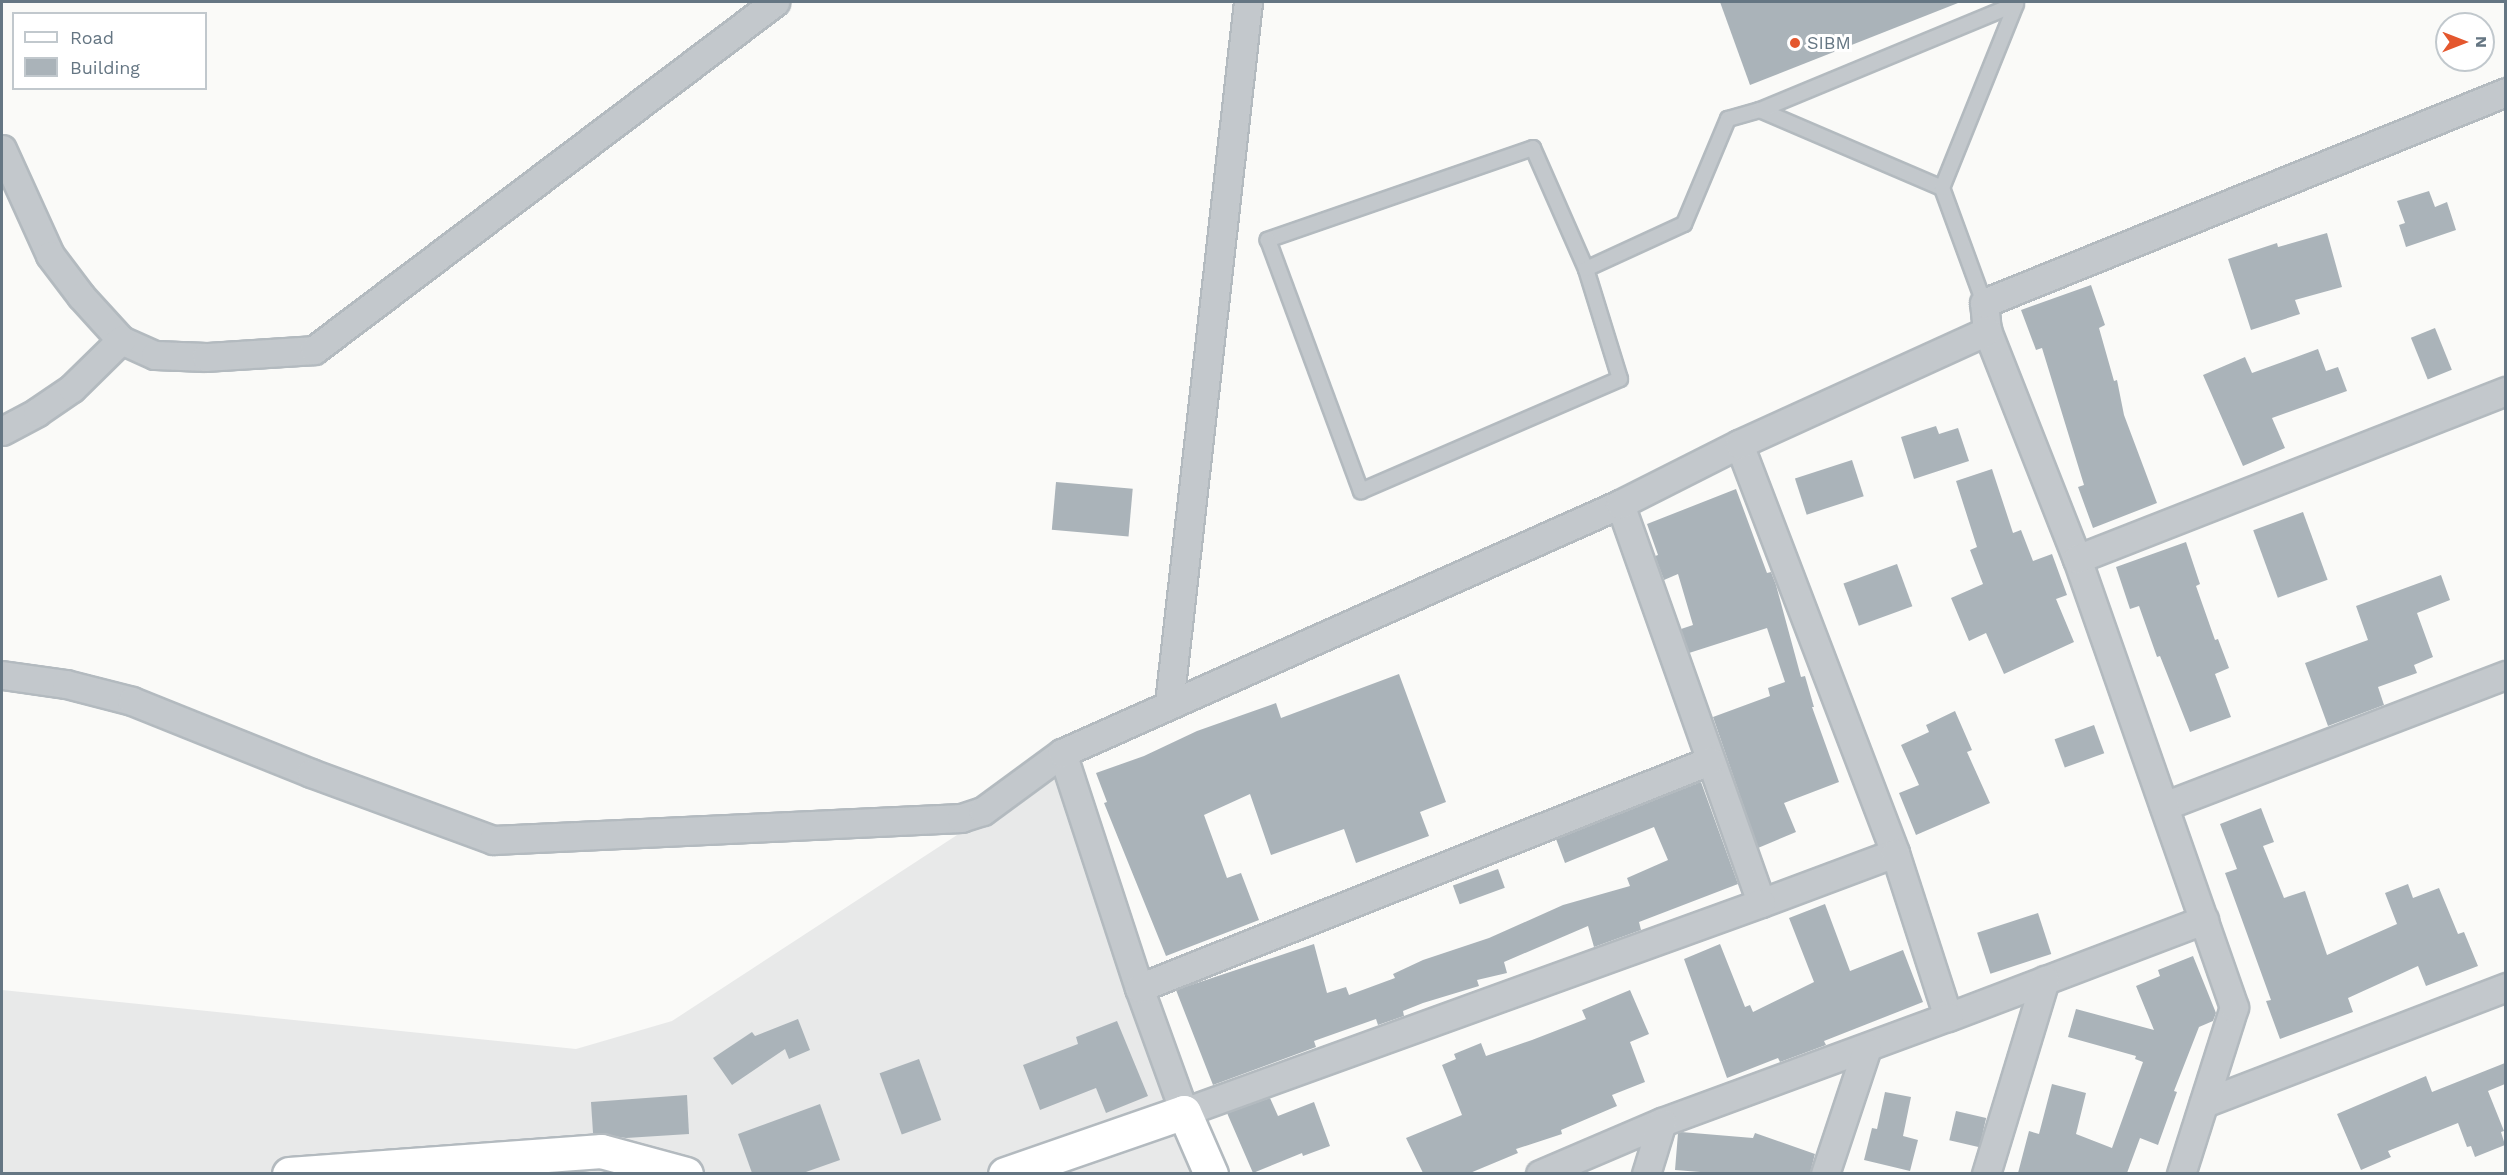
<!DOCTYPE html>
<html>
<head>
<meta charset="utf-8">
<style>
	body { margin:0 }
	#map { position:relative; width:2507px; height:1175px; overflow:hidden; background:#fafaf8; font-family:"Work Sans",sans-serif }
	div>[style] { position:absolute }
	.built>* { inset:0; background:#e8e9e9 }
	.building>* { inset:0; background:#aab3b9; transform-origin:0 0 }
	.roads { filter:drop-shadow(2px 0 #b3babf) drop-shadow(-2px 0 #b3babf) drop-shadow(0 2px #b3babf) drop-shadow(0 -2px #b3babf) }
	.lane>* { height:14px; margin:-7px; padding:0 7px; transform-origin:7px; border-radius:7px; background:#c3c8cc }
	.street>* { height:27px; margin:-13.5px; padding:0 13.5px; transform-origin:13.5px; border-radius:13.5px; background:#c3c8cc }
	.secondary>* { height:33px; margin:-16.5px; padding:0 16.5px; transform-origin:16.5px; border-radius:16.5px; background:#fff }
	.dots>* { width:16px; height:16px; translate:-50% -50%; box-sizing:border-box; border:3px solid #fff; border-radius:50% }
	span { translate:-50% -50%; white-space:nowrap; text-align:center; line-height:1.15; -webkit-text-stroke:6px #fff; paint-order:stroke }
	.poi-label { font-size:18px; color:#657683 }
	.left { translate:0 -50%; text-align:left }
	.frame { position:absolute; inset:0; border:3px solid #657683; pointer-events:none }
	.legend { position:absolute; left:12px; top:12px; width:195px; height:78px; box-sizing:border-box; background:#fff; border:2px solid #c1c8cd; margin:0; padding:8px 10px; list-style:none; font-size:18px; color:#657683 }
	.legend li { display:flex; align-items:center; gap:12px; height:30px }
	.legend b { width:30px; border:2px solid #c1c8cd }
	.north { position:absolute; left:2435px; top:12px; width:60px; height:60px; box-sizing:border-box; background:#fff; border:2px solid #c1c8cd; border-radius:50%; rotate:90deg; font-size:16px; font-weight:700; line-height:24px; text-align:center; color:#657683 }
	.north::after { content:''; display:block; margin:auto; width:21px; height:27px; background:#e4572e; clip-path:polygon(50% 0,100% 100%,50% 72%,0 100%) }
</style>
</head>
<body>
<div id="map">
	<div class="built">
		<div style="clip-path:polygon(1052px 773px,1196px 1173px,2px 1174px,2px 990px,576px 1049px,672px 1021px)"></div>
	</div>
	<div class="building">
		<div style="clip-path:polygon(1720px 2px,1958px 2px,1958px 3px,1750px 85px)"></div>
		<div style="clip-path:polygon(2429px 191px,2435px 207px,2447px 202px,2456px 230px,2406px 247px,2399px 225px,2405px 223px,2397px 201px)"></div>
		<div style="clip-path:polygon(2327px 233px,2342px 287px,2295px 300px,2300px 314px,2251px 330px,2228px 259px,2277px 243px,2278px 247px)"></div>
		<div style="clip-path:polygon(2091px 285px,2105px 325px,2099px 328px,2114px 381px,2117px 380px,2124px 415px,2157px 503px,2093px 528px,2078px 487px,2084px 485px,2042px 348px,2036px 350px,2021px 310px)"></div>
		<div style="left:2435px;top:328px;width:45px;height:26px;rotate:68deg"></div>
		<div style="clip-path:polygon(2318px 349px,2326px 371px,2338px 367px,2347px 391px,2272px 418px,2285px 448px,2243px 466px,2203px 375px,2245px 357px,2252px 373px)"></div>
		<div style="clip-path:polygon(1936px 426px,1939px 434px,1958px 428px,1969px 461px,1914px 479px,1901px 437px)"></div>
		<div style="left:1852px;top:460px;width:38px;height:60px;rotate:72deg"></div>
		<div style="clip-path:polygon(1992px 469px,2013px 533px,2021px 530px,2033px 561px,2052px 554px,2067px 595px,2056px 599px,2074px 642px,2004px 674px,1986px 633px,1969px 641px,1951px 598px,1983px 584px,1970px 550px,1977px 547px,1956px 481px)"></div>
		<div style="left:1056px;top:482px;width:77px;height:48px;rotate:5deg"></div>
		<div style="clip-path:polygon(1736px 489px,1767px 573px,1771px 572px,1776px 585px,1801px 677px,1805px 676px,1814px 707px,1812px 707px,1839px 782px,1784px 803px,1796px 832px,1758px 848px,1713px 717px,1770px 696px,1768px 688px,1785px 682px,1767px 628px,1689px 653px,1681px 629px,1693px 625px,1678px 574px,1664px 580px,1655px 556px,1658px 555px,1647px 524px)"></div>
		<div style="left:2303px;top:512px;width:72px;height:53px;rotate:70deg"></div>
		<div style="clip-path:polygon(2186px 542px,2200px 584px,2196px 586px,2215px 640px,2218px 639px,2229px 668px,2215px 674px,2231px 717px,2190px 732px,2160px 656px,2157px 657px,2139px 606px,2130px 609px,2116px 567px)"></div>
		<div style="left:1897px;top:564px;width:45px;height:57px;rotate:70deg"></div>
		<div style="clip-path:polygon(2441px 575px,2450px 600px,2417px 613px,2433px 657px,2414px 665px,2417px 673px,2378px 687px,2384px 705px,2328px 726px,2305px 663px,2368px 640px,2356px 606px)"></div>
		<div style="clip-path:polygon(1399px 674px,1446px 802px,1420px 812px,1429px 836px,1356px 863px,1344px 829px,1271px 855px,1250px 794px,1204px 815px,1227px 878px,1241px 873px,1259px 920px,1166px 956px,1104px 803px,1107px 802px,1096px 773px,1144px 756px,1197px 731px,1276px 703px,1281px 718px)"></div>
		<div style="clip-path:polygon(1955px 711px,1972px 750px,1967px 752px,1990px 803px,1916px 835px,1899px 793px,1919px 785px,1901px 745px,1929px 732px,1926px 725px)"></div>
		<div style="left:2094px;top:725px;width:30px;height:42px;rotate:70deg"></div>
		<div style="clip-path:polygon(1701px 782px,1738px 884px,1639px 922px,1641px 930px,1594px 947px,1588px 926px,1504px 962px,1507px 973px,1477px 980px,1479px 986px,1423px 1003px,1403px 1011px,1404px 1016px,1378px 1025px,1376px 1019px,1314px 1041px,1316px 1047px,1213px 1085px,1176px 990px,1314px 944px,1327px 993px,1346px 987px,1349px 995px,1395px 978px,1393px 974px,1423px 960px,1489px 938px,1563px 905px,1630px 886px,1627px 878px,1668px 860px,1654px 827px,1565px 863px,1556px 839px)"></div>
		<div style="clip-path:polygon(2261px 808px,2274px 842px,2263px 846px,2284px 898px,2305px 891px,2327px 955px,2397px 924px,2385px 893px,2408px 884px,2413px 898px,2439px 888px,2458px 934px,2464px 932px,2478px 966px,2426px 986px,2418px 966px,2348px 998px,2353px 1012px,2280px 1039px,2266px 1001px,2271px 1000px,2225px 873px,2237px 869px,2220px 824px)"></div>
		<div style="left:1498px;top:869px;width:20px;height:48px;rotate:70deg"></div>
		<div style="clip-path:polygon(1825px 904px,1850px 971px,1903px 950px,1923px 1002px,1824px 1041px,1826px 1045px,1780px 1062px,1778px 1058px,1727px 1078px,1684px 959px,1720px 944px,1745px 1007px,1750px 1005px,1753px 1012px,1814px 982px,1789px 918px)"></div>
		<div style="left:2038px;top:913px;width:43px;height:64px;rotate:72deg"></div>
		<div style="clip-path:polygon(2193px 956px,2216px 1013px,2213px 1021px,2199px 1027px,2174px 1091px,2177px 1092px,2158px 1145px,2140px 1138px,2127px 1173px,2018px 1173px,2029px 1131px,2039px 1134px,2052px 1084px,2086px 1093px,2076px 1134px,2112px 1148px,2143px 1062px,2135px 1059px,2136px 1056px,2068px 1037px,2076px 1009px,2154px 1030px,2136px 986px,2160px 976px,2158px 970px)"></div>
		<div style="clip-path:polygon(1630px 990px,1649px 1034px,1630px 1042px,1645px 1082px,1612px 1095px,1617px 1106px,1561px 1130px,1562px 1134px,1516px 1149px,1518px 1153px,1470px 1173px,1423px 1173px,1406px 1138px,1462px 1115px,1442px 1065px,1456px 1059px,1454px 1054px,1481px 1043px,1486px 1056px,1532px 1040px,1586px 1019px,1582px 1010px)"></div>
		<div style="clip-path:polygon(798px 1019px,810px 1050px,789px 1059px,785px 1049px,732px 1085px,713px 1058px,752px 1032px,755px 1036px)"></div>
		<div style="clip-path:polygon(1117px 1021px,1148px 1096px,1106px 1113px,1096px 1088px,1040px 1110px,1023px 1065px,1078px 1044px,1076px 1037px)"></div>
		<div style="left:919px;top:1059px;width:65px;height:42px;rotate:70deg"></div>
		<div style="clip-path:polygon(2505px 1063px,2505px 1084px,2488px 1091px,2504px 1131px,2501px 1132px,2505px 1145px,2475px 1157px,2471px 1146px,2467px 1147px,2458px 1123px,2388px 1151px,2391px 1157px,2361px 1170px,2337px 1114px,2426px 1076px,2432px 1092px)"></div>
		<div style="clip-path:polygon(1885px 1092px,1911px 1097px,1903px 1136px,1918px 1140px,1910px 1171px,1864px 1160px,1872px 1128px,1877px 1129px)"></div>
		<div style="clip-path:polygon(687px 1095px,689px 1134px,626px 1138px,593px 1133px,591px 1102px)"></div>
		<div style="clip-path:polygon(1270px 1098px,1278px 1116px,1314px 1102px,1330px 1146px,1303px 1156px,1302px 1153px,1253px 1173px,1227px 1113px)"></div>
		<div style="clip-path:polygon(820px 1104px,840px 1160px,803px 1173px,752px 1173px,738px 1134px)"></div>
		<div style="left:1956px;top:1111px;width:31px;height:30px;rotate:13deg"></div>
		<div style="clip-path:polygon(1681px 1132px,1753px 1138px,1755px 1133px,1815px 1154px,1810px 1173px,1713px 1173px,1675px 1170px,1678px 1133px)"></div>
	</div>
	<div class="roads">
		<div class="lane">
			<div style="left:1760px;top:110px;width:198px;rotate:23.2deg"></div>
			<div style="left:1942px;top:188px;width:122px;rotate:69.9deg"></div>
			<div style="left:1942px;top:188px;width:198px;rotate:-68.1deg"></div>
			<div style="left:1586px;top:269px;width:132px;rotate:-113.7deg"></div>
			<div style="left:1533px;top:148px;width:281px;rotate:160.9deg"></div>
			<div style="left:1268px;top:240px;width:268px;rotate:69.7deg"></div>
			<div style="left:1361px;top:491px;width:282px;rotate:-23.4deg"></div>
			<div style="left:1620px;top:379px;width:115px;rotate:-107.2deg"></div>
			<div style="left:1586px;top:269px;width:108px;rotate:-24.7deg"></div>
			<div style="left:1684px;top:224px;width:114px;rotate:-67.3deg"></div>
			<div style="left:1728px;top:119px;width:33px;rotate:-16deg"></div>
			<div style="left:1760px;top:110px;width:277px;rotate:-22.5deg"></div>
		</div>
		<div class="street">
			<div style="left:2px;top:149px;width:116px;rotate:65.6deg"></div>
			<div style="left:50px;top:255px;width:51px;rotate:52.9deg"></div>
			<div style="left:81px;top:296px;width:59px;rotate:47.7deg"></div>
			<div style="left:121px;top:340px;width:37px;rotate:24deg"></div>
			<div style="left:155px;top:355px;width:51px;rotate:2.2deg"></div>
			<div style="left:206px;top:357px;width:108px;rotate:-3.7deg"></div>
			<div style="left:314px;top:350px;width:578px;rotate:-37.05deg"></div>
			<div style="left:2px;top:431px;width:40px;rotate:-28deg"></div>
			<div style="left:37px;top:412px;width:42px;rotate:-34.4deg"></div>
			<div style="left:72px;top:388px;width:69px;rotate:-44.4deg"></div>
			<div style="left:1739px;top:444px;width:438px;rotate:69.1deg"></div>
			<div style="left:1620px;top:504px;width:423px;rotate:70.5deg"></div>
			<div style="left:1761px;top:903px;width:143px;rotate:-20.5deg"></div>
			<div style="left:1895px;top:853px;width:172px;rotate:72.1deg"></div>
			<div style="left:1948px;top:1017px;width:274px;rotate:-20.8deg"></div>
			<div style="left:2077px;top:559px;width:245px;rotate:-111.5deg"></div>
			<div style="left:1987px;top:331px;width:28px;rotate:-96deg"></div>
			<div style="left:1984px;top:303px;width:563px;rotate:-22.01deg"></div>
			<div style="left:2px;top:675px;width:65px;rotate:8deg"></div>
			<div style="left:66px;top:684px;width:68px;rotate:14.4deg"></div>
			<div style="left:132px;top:701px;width:193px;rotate:21.9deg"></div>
			<div style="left:311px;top:773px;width:194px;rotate:20.2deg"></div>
			<div style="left:493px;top:840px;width:469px;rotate:-2.7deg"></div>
			<div style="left:961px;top:818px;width:23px;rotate:-18deg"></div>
			<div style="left:983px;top:811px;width:98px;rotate:-36.3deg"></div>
			<div style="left:1169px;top:704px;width:706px;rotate:-83.58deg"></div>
			<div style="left:2164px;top:806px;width:366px;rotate:-21deg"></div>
			<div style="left:1761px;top:903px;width:614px;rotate:160.09deg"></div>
			<div style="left:1184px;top:1112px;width:132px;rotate:-109.9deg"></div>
			<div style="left:1139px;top:988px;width:247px;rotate:-108.1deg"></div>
			<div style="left:1062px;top:753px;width:611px;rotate:-24.05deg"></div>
			<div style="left:1620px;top:504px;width:133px;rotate:-26.8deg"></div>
			<div style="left:1739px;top:444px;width:273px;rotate:-24.5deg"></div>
			<div style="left:1139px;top:988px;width:614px;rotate:-21.71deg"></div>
			<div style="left:2204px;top:1103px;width:324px;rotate:-21deg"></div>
			<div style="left:1540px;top:1174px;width:133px;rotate:-23.1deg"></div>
			<div style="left:1662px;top:1122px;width:305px;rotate:-20.2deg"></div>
			<div style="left:1646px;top:1174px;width:54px;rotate:-72.9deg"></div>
			<div style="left:1825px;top:1174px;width:133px;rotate:-71.6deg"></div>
			<div style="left:1986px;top:1174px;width:203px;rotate:-73.1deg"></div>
			<div style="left:2181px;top:1174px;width:175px;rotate:-72.4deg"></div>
			<div style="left:2234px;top:1007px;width:475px;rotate:-109.3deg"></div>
			<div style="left:2077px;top:559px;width:461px;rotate:-21.4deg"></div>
		</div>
		<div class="secondary">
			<div style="left:289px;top:1174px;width:313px;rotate:-4.2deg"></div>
			<div style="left:601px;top:1151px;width:88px;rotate:15.1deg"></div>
			<div style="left:1005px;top:1174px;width:189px;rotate:-19.1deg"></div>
			<div style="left:1184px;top:1112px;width:68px;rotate:66.5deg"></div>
		</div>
	</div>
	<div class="dots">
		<div style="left:1795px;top:43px;background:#e4572e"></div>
	</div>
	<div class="poi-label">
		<span class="left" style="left:1807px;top:43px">SIBM</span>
	</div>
	<div class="frame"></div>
	<ul class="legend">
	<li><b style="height:8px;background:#fff"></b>Road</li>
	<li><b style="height:16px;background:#aab3b9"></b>Building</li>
	</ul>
	<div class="north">N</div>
</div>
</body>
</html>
